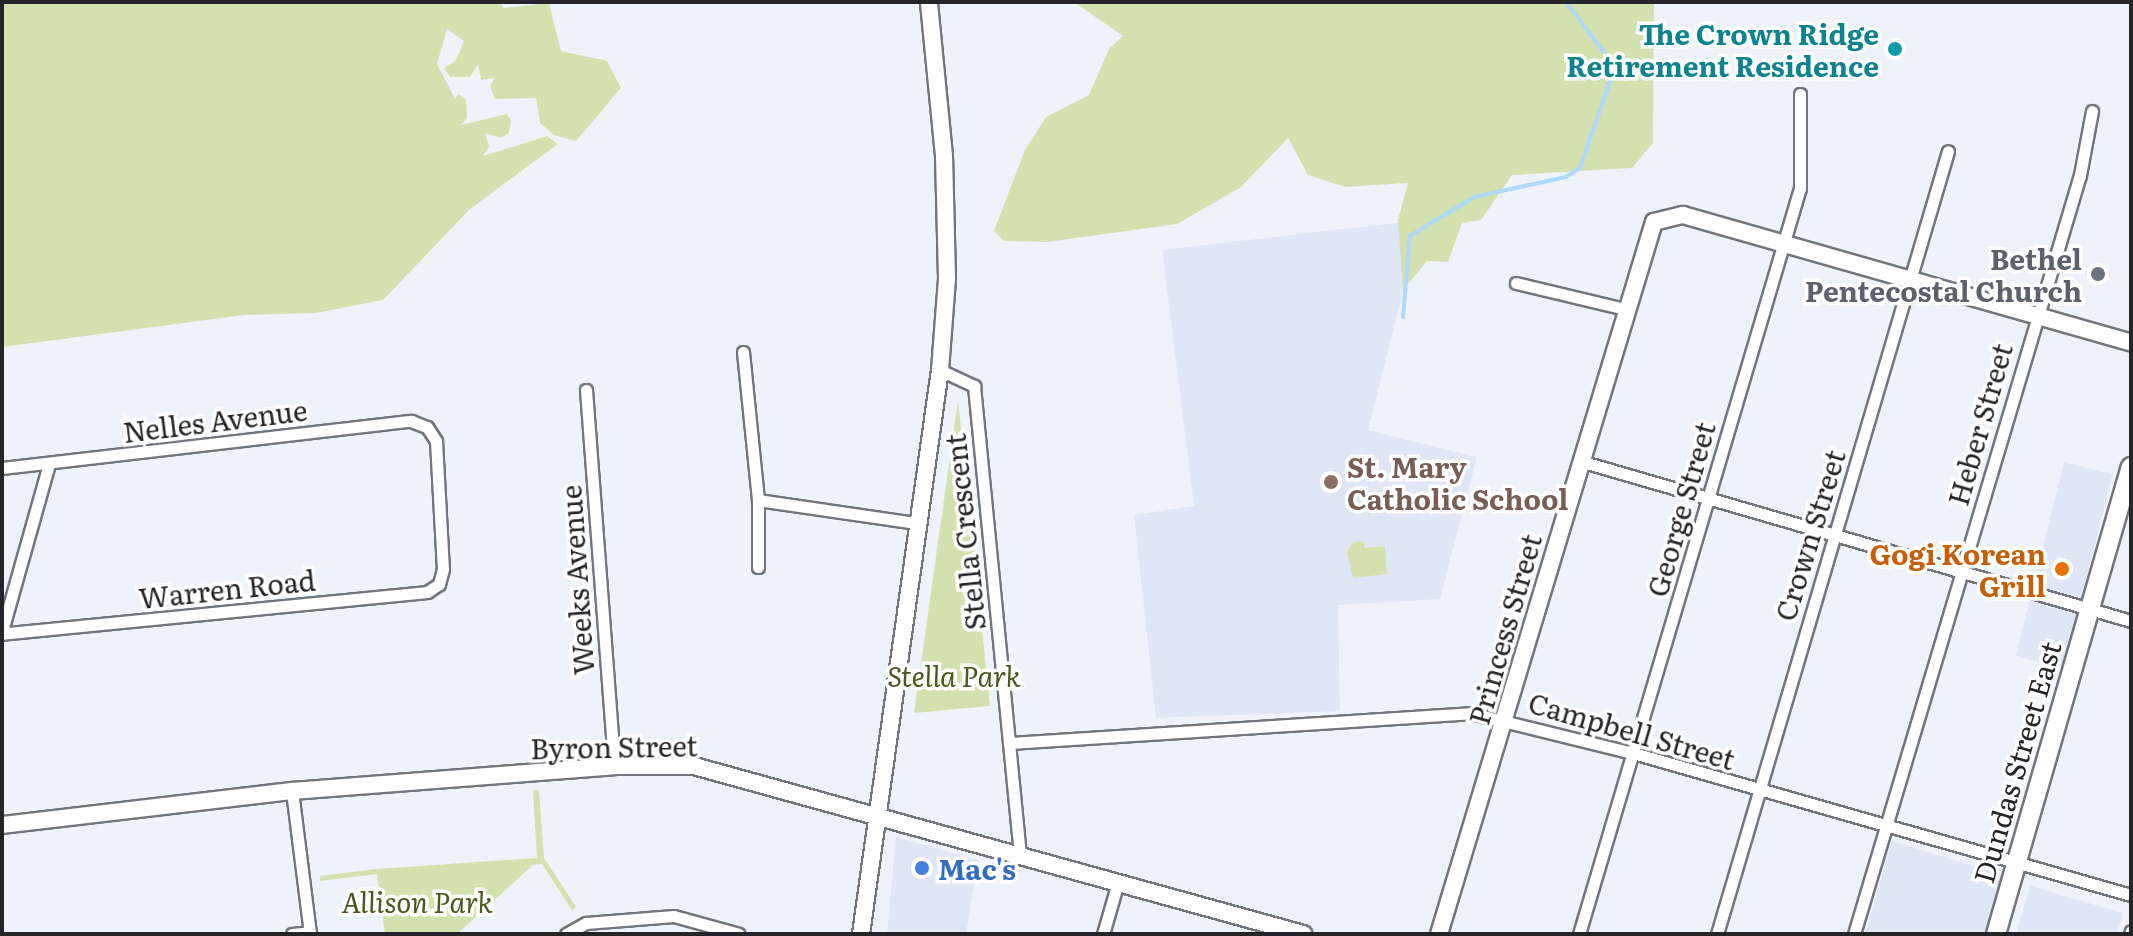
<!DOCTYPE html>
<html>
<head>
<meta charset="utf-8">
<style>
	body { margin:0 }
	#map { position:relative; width:2133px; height:936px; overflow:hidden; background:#eef3fb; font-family:Literata,serif }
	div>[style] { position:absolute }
	.built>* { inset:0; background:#dfe7f6; transform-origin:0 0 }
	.green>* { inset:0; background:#d3e1af }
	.stream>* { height:4px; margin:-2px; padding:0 2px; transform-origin:2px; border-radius:2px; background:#aed8fc }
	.roads { filter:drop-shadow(2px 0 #71757c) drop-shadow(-2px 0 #71757c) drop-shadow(0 2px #71757c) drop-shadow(0 -2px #71757c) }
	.street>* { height:11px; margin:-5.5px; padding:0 5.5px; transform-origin:5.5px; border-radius:5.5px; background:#fff }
	.secondary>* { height:16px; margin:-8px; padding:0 8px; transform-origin:8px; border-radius:8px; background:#fff }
	.primary>* { height:18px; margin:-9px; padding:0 9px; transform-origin:9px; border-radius:9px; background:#fff }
	.dots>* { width:22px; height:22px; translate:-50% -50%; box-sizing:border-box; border:4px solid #fff; border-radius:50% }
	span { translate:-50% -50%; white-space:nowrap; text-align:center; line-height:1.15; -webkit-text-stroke:7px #fff; paint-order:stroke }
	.culture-label { font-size:28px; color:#0d838f; font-weight:700 }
	.right { translate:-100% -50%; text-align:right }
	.worship-label { font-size:28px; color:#5b616d; font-weight:700 }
	.street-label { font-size:28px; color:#232528 }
	.education-label { font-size:28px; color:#785e54; font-weight:700 }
	.left { translate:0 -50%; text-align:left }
	.food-label { font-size:28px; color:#c56008; font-weight:700 }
	.park-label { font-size:28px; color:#4a581b; font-style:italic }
	.shop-label { font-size:28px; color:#366cbe; font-weight:700 }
	.frame { position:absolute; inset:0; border:4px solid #232528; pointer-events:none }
</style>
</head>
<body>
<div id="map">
	<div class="built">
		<div style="clip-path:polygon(1421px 220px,1368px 430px,1477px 457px,1440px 599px,1338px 605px,1340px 711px,1156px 718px,1134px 515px,1194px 506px,1162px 250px)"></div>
		<div style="left:2064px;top:462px;width:50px;height:200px;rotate:14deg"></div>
		<div style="clip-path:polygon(896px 837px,978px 860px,966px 934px,887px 934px)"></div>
		<div style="clip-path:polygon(1892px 841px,2003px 875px,1985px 934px,1865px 934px)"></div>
		<div style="clip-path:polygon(2030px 886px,2123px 913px,2117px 934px,2016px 934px)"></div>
	</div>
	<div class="green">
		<div style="clip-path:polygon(2px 2px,500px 2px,503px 8px,549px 3px,561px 51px,607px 61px,621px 88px,576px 141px,554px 135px,540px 123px,536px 98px,495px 99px,490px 86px,495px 78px,481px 80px,478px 64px,470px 77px,450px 77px,444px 68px,456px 60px,464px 41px,447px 29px,437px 64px,455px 99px,459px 94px,466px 100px,467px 118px,461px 125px,507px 114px,511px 121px,509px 133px,501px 138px,485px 133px,489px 147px,483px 156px,547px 136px,558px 144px,469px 210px,383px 300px,316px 313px,244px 315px,2px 347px)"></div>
		<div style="clip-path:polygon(1074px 2px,1654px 2px,1653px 143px,1632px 168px,1512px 175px,1481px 220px,1462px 223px,1448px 262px,1427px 261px,1403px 290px,1398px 220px,1408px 183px,1345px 187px,1308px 175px,1288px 138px,1241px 187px,1177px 224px,1047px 242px,1004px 241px,994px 231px,1025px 150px,1046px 117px,1089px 95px,1109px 49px,1123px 36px)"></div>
		<div style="clip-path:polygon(958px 400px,990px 706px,914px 713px)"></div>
		<div style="clip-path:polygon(1363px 541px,1365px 548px,1385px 546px,1387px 574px,1353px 578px,1347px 552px,1353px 542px)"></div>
		<div style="clip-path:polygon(533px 790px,539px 790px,544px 858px,576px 907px,572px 910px,542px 864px,533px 865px,457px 934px,385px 934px,377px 874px,320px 881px,320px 876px,376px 869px,537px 858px)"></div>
	</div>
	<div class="stream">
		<div style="left:1403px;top:317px;width:81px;rotate:-85.1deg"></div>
		<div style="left:1410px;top:236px;width:75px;rotate:-31.4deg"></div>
		<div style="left:1474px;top:197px;width:94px;rotate:-12.3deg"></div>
		<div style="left:1566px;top:177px;width:17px;rotate:-33deg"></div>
		<div style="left:1580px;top:168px;width:107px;rotate:-70.9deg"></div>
		<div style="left:1615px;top:67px;width:81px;rotate:-127deg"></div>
	</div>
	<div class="roads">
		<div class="street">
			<div style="left:1516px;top:283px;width:112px;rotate:13.4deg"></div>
			<div style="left:743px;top:352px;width:149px;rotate:84.2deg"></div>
			<div style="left:758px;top:500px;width:67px;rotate:90deg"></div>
			<div style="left:940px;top:370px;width:38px;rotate:25deg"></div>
			<div style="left:974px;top:386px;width:470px;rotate:84.4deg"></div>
			<div style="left:586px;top:390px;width:377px;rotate:85.7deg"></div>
			<div style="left:1580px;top:461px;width:574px;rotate:16.19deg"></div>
			<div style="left:2px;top:468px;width:412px;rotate:-6.6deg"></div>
			<div style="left:411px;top:421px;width:17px;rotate:21deg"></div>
			<div style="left:427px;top:427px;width:17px;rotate:57deg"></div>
			<div style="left:436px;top:441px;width:128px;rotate:86.9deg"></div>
			<div style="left:443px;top:569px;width:16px;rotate:105deg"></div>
			<div style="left:439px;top:584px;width:14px;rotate:146deg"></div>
			<div style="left:427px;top:592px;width:427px;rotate:174.4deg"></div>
			<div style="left:758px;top:500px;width:160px;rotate:8.3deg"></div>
			<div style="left:2px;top:631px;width:173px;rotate:-74.3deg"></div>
			<div style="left:1010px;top:743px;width:461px;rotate:-3.7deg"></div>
			<div style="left:1470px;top:713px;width:168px;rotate:13.8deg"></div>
			<div style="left:1633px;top:753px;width:518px;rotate:15.92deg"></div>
			<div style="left:292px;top:791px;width:144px;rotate:82.8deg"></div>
			<div style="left:292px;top:934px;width:18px;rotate:-6deg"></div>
			<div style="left:566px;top:934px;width:23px;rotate:-29deg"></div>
			<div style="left:586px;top:923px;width:88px;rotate:-4.5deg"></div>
			<div style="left:674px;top:916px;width:67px;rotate:15.5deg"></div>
			<div style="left:1103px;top:934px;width:54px;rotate:-73.9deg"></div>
			<div style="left:1579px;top:934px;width:778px;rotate:-73.5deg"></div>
			<div style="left:1800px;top:188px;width:94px;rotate:-90deg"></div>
			<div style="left:1717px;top:934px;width:816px;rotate:-73.56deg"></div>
			<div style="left:1854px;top:934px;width:792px;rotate:-73.42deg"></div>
			<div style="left:2080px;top:175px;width:65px;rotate:-79.4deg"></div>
			<div style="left:2130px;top:934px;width:3px;rotate:-72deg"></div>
		</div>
		<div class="secondary">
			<div style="left:2px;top:825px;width:292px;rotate:-6.7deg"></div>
			<div style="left:292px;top:791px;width:323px;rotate:-4.4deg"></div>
			<div style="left:614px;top:766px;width:80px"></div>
			<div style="left:694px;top:766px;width:632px;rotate:15.42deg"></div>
			<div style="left:861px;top:934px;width:570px;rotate:-82.03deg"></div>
			<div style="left:940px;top:370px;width:92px;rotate:-85.6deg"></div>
			<div style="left:947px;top:278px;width:122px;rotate:-91.4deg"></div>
			<div style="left:944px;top:156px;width:155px;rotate:-95.6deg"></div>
			<div style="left:1439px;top:934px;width:744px;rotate:-73.2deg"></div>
			<div style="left:1654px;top:222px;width:30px;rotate:-14deg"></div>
			<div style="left:1683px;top:215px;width:466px;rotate:15.9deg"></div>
		</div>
		<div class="primary">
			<div style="left:1996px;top:934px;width:486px;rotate:-73.9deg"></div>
		</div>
	</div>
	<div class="dots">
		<div style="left:1895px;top:49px;background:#0f9aa8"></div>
		<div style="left:2098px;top:274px;background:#6b7280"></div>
		<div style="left:1331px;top:482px;background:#8d6e63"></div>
		<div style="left:2062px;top:569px;background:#e8710a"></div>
		<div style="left:922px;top:868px;background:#3f7fe0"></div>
	</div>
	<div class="culture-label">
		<span class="right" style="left:1879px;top:49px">The Crown Ridge<br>Retirement Residence</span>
	</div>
	<div class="worship-label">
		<span class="right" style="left:2082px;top:274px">Bethel<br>Pentecostal Church</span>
	</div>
	<div class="street-label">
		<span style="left:215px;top:420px;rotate:-7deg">Nelles Avenue</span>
		<span style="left:1979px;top:424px;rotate:-74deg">Heber Street</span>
		<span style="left:1680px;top:509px;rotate:-74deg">George Street</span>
		<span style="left:964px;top:532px;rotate:-96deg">Stella Crescent</span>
		<span style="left:1809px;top:535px;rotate:-73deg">Crown Street</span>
		<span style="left:576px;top:580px;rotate:-94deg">Weeks Avenue</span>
		<span style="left:227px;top:588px;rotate:-6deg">Warren Road</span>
		<span style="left:1504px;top:629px;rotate:-74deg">Princess Street</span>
		<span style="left:1632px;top:730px;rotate:16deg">Campbell Street</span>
		<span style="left:614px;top:746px;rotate:-1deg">Byron Street</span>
		<span style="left:2016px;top:762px;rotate:-74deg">Dundas Street East</span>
	</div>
	<div class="education-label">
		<span class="left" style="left:1347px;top:482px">St. Mary<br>Catholic School</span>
	</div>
	<div class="food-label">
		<span class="right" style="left:2046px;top:569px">Gogi Korean<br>Grill</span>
	</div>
	<div class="park-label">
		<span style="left:954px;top:675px">Stella Park</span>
		<span style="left:417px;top:901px">Allison Park</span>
	</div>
	<div class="shop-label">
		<span class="left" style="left:938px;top:868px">Mac's</span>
	</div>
	<div class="frame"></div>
</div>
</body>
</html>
